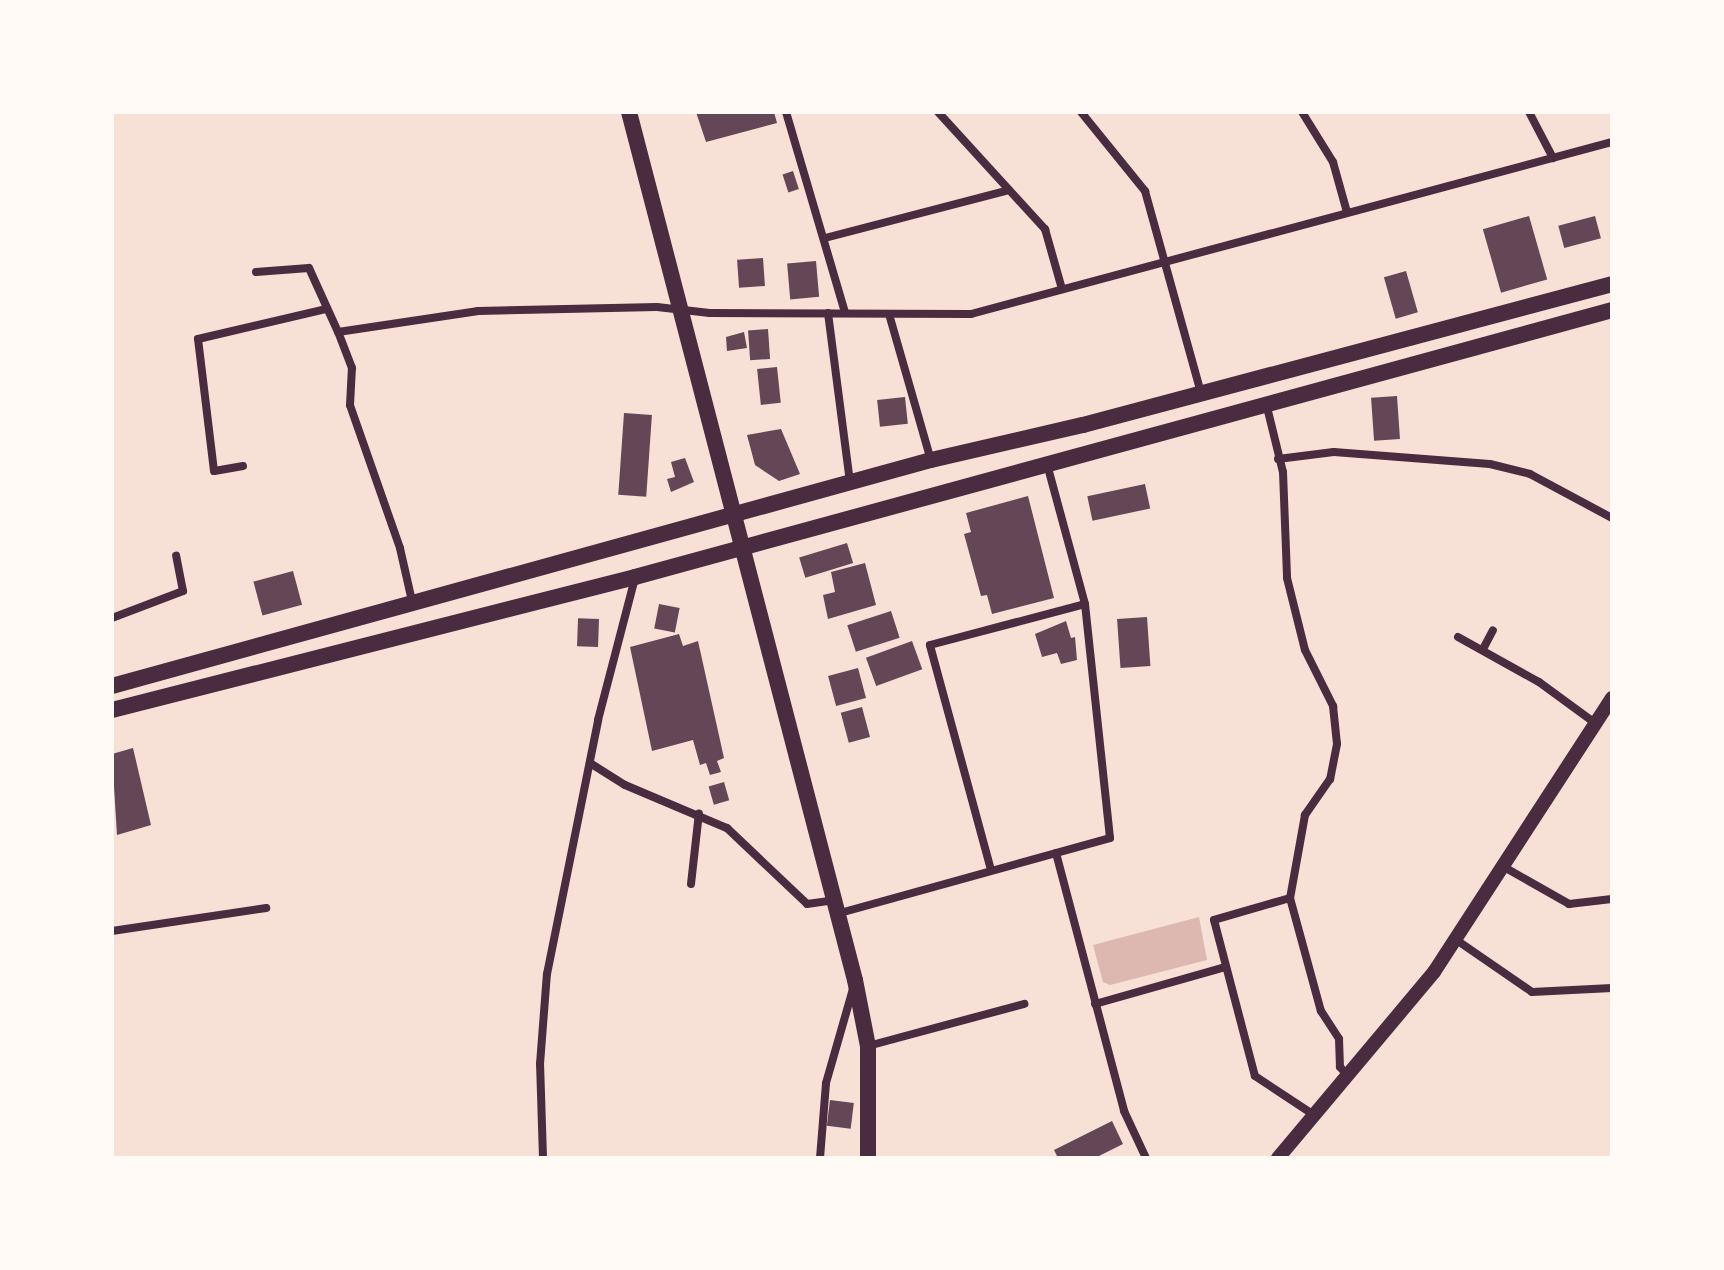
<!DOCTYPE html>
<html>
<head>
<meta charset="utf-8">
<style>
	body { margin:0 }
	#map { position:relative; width:1724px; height:1270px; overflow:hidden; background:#f7e1d7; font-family:"Golos Text",sans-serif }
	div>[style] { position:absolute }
	.water>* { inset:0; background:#dcb8b0 }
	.building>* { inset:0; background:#644757; transform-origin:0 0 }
	.minor>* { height:8px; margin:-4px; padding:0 4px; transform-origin:4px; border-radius:4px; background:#4a2c40 }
	.tertiary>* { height:14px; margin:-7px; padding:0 7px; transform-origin:7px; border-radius:7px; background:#4a2c40 }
	.secondary>* { height:16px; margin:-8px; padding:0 8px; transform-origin:8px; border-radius:8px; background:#4a2c40 }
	span { translate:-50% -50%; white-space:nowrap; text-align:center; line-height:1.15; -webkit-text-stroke:6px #fffaf5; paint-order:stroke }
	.frame { position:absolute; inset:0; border:114px solid #fffaf5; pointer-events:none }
</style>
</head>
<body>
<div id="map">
	<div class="water">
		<div style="clip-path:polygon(1199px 917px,1207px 960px,1110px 985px,1103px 982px,1093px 945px)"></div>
	</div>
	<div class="building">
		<div style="clip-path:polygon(696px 112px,774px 112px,777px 123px,706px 142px)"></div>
		<div style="left:793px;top:171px;width:19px;height:11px;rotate:72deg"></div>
		<div style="left:1529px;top:216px;width:66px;height:48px;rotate:74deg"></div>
		<div style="left:1595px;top:216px;width:23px;height:38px;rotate:75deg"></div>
		<div style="left:763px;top:258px;width:28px;height:26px;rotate:86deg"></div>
		<div style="left:816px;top:261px;width:36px;height:29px;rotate:85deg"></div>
		<div style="left:1406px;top:271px;width:43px;height:23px;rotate:74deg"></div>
		<div style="left:768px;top:329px;width:30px;height:20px;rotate:86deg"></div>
		<div style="clip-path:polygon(744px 332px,747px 348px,727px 351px,726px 337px)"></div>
		<div style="left:777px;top:367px;width:36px;height:20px;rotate:84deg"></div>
		<div style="left:1397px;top:396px;width:43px;height:26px;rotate:86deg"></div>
		<div style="left:905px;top:397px;width:27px;height:28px;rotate:84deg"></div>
		<div style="left:624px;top:413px;width:28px;height:82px;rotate:4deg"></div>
		<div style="clip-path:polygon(781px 429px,800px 474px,779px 481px,755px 465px,747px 435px)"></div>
		<div style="clip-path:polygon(685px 458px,694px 482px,671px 492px,667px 479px,675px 477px,671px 462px)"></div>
		<div style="left:1145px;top:484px;width:25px;height:59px;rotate:78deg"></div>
		<div style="clip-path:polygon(1028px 496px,1054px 598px,992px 614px,987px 595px,981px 596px,964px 534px,971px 532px,966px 513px)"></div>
		<div style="left:847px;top:543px;width:21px;height:50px;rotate:73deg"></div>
		<div style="clip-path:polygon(865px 563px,876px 605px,828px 619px,823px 595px,835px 592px,831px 572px)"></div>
		<div style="left:293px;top:571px;width:35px;height:41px;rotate:75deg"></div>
		<div style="left:659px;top:604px;width:21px;height:25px;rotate:11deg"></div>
		<div style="left:891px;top:611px;width:28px;height:46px;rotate:72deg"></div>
		<div style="left:1147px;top:617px;width:49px;height:30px;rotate:86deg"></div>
		<div style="left:599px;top:619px;width:28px;height:21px;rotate:92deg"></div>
		<div style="clip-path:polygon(1066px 621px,1071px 638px,1075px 637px,1077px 660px,1061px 664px,1057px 653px,1042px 657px,1035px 634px)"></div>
		<div style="clip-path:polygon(679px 634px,683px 646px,698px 641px,724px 758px,717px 761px,721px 772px,710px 775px,706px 763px,700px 765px,693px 740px,652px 751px,630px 647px)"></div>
		<div style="left:912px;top:641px;width:30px;height:49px;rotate:70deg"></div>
		<div style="left:858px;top:668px;width:31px;height:31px;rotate:75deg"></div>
		<div style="left:862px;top:707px;width:31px;height:22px;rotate:75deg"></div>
		<div style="clip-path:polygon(133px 748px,151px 825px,117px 835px,112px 754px)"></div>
		<div style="left:724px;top:782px;width:19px;height:16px;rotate:74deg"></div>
		<div style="left:830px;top:1100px;width:24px;height:26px;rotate:7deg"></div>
		<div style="clip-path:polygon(1112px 1121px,1123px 1144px,1095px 1158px,1058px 1158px,1054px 1150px)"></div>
	</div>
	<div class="minor">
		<div style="left:786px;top:112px;width:209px;rotate:73.6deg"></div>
		<div style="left:938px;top:112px;width:159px;rotate:47.6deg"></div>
		<div style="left:1045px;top:229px;width:62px;rotate:74.2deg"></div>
		<div style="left:1081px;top:112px;width:102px;rotate:51deg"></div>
		<div style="left:1145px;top:191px;width:210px;rotate:74.5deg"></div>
		<div style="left:1302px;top:112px;width:59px;rotate:58.2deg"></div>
		<div style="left:1333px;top:162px;width:52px;rotate:74.4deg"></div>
		<div style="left:1529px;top:112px;width:52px;rotate:62.4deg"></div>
		<div style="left:825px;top:238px;width:190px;rotate:-14.6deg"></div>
		<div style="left:256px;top:272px;width:53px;rotate:-4.3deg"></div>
		<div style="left:309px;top:268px;width:70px;rotate:65.6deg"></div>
		<div style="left:828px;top:313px;width:170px;rotate:82.6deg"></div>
		<div style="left:889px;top:314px;width:152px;rotate:74deg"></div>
		<div style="left:1266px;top:403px;width:71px;rotate:76.2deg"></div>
		<div style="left:1283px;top:472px;width:106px;rotate:87.8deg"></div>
		<div style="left:1287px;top:578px;width:74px;rotate:76deg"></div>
		<div style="left:1305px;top:650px;width:63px;rotate:63.4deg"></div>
		<div style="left:1333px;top:706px;width:38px;rotate:84deg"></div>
		<div style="left:1337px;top:744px;width:36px;rotate:101deg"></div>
		<div style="left:1330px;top:779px;width:44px;rotate:124.8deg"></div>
		<div style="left:1305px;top:815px;width:84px;rotate:100.2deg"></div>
		<div style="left:1290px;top:898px;width:117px;rotate:74.7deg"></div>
		<div style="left:1321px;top:1011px;width:33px;rotate:57deg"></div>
		<div style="left:1339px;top:1039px;width:28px;rotate:88deg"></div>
		<div style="left:1340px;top:1067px;width:12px;rotate:48deg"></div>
		<div style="left:1278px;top:459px;width:56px;rotate:-7.1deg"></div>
		<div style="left:1334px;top:452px;width:156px;rotate:4.4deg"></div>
		<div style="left:1490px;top:464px;width:41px;rotate:14deg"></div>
		<div style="left:1530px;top:474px;width:93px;rotate:28.2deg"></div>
		<div style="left:243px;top:466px;width:29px;rotate:170deg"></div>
		<div style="left:214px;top:471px;width:133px;rotate:-96.9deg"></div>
		<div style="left:198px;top:339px;width:131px;rotate:-13.2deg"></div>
		<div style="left:412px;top:601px;width:54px;rotate:-102.8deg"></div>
		<div style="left:400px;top:548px;width:151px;rotate:-109.3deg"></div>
		<div style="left:350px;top:405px;width:37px;rotate:-87deg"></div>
		<div style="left:352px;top:368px;width:39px;rotate:-111deg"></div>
		<div style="left:338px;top:332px;width:142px;rotate:-8.5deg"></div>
		<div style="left:478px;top:311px;width:179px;rotate:-1.3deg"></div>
		<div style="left:657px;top:307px;width:53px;rotate:6.5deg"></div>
		<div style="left:710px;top:313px;width:261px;rotate:0.2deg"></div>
		<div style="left:971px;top:314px;width:664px;rotate:-15.02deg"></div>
		<div style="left:112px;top:618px;width:76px;rotate:-20.8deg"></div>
		<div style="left:183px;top:591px;width:36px;rotate:-101deg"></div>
		<div style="left:1458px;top:637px;width:93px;rotate:29.1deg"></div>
		<div style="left:1539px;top:682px;width:69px;rotate:36.2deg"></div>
		<div style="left:1483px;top:649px;width:21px;rotate:-62deg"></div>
		<div style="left:590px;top:763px;width:41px;rotate:32.2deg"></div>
		<div style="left:625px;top:785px;width:111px;rotate:22.9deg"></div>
		<div style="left:727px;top:828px;width:110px;rotate:43.5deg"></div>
		<div style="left:807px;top:904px;width:28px;rotate:-8deg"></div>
		<div style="left:1056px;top:853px;width:267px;rotate:75.2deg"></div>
		<div style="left:1124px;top:1111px;width:52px;rotate:64.9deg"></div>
		<div style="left:1504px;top:867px;width:75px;rotate:29.6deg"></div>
		<div style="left:1569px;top:904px;width:43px;rotate:-6.6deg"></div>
		<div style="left:991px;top:870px;width:233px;rotate:-105.2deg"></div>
		<div style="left:930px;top:645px;width:160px;rotate:-14.8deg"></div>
		<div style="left:691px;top:884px;width:71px;rotate:-83.6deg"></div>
		<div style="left:1290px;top:898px;width:79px;rotate:163.9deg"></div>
		<div style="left:1214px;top:920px;width:161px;rotate:75.3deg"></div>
		<div style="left:1255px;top:1076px;width:71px;rotate:33.5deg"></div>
		<div style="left:840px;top:913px;width:280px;rotate:-15.5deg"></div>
		<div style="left:1110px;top:838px;width:235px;rotate:-96.1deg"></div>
		<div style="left:1085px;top:604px;width:145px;rotate:-105.2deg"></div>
		<div style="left:112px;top:931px;width:156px;rotate:-8.5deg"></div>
		<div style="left:1455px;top:939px;width:93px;rotate:34.5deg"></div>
		<div style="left:1532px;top:992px;width:80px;rotate:-2.9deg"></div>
		<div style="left:1095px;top:1004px;width:136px;rotate:-15.8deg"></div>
		<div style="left:868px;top:1046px;width:162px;rotate:-15.1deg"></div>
		<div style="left:543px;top:1158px;width:94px;rotate:-91.8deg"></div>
		<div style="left:540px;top:1064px;width:90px;rotate:-85.6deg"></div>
		<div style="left:547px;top:974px;width:259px;rotate:-78.6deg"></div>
		<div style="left:598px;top:720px;width:147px;rotate:-75.4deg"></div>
		<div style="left:820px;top:1158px;width:75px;rotate:-85.4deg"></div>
		<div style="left:826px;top:1083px;width:98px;rotate:-74deg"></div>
	</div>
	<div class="tertiary">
		<div style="left:1278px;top:1158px;width:243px;rotate:-50deg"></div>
		<div style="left:1434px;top:972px;width:327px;rotate:-57deg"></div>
	</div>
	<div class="secondary">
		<div style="left:629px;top:112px;width:897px;rotate:75.41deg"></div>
		<div style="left:855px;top:980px;width:67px;rotate:78.9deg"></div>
		<div style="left:868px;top:1046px;width:112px;rotate:90deg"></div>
		<div style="left:112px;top:686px;width:850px;rotate:-15.43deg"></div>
		<div style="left:931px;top:460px;width:156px;rotate:-13deg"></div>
		<div style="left:1083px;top:425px;width:547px;rotate:-14.92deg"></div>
		<div style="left:112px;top:710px;width:540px;rotate:-14.27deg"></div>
		<div style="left:635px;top:577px;width:1013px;rotate:-15.28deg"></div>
	</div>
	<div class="frame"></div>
</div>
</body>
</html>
